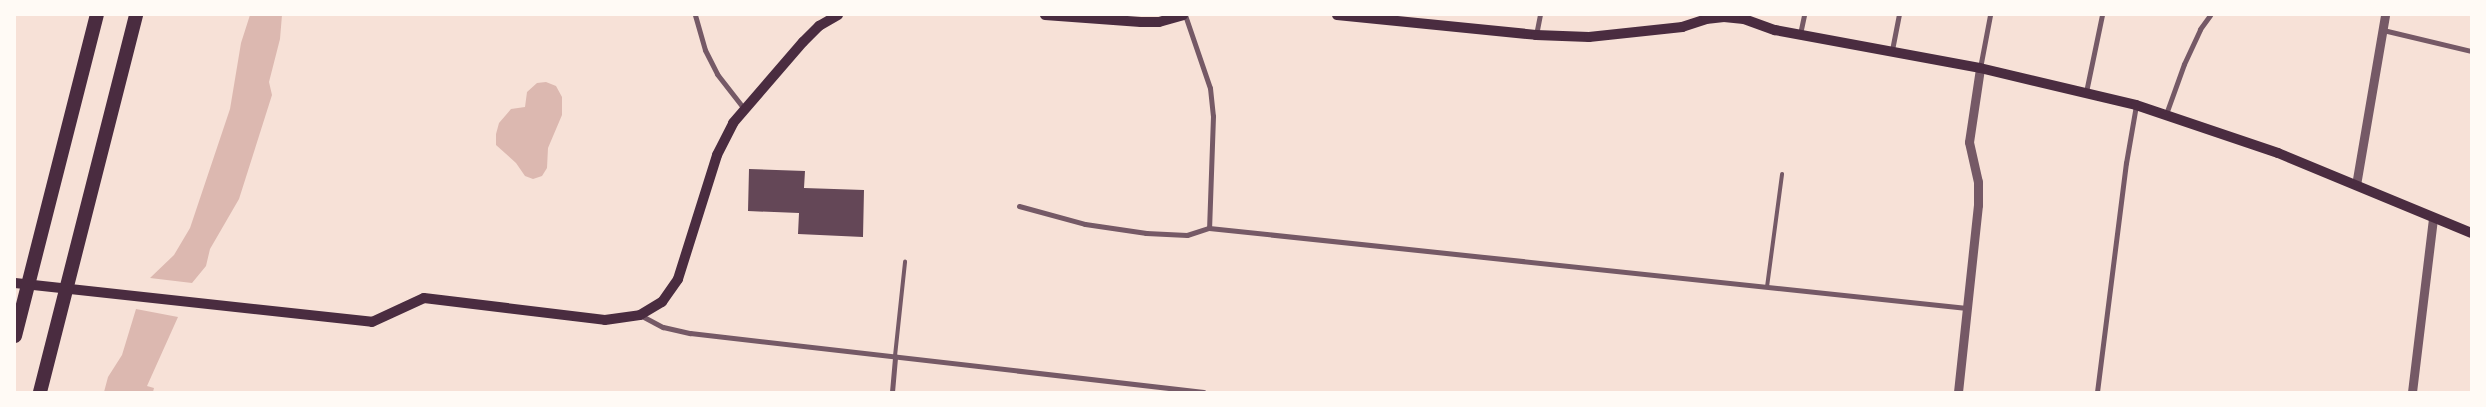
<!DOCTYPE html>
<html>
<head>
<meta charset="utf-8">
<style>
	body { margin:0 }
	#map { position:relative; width:2486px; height:407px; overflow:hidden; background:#f7e1d7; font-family:Arial,sans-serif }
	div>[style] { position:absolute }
	.water>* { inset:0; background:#dcb8b0 }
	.building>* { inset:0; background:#644757 }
	.service>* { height:4px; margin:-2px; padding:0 2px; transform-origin:2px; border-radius:2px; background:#755966 }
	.minor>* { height:5px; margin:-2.5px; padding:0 2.5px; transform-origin:2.5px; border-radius:2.5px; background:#755966 }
	.tertiary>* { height:9px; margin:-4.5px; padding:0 4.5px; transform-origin:4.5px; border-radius:4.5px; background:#755966 }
	.secondary>* { height:10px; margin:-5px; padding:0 5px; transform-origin:5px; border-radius:5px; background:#4a2c40 }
	.trunk>* { height:14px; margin:-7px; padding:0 7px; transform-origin:7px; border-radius:7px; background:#4a2c40 }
	span { translate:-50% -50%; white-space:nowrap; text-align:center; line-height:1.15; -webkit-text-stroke:4px #fffaf5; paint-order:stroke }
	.frame { position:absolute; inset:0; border:16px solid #fffaf5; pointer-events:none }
</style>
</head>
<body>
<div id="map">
	<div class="water">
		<div style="clip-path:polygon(250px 15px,282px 15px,280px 39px,269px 82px,272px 95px,239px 199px,210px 249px,206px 266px,192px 283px,150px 278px,174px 255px,190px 228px,230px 109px,241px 43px)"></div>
		<div style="clip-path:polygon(546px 82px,556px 86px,562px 97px,562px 115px,548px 148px,547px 168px,542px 176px,533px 179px,525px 176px,516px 163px,496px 145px,496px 134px,499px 123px,511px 109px,525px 107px,527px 92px,537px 83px)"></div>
		<div style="clip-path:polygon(136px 309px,178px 317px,147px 386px,154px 388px,153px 392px,104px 392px,108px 377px,122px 355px)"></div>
	</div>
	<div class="building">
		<div style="clip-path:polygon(749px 169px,805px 171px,804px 188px,864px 190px,863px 237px,798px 234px,799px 213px,748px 211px)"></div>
	</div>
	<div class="service">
		<div style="left:1767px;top:287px;width:114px;rotate:-82.4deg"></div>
		<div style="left:895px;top:356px;width:95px;rotate:-83.9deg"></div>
	</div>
	<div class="minor">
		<div style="left:695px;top:15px;width:36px;rotate:74deg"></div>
		<div style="left:705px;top:50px;width:27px;rotate:63deg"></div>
		<div style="left:717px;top:74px;width:46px;rotate:52.1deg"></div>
		<div style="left:1185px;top:15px;width:77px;rotate:71.1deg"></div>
		<div style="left:1210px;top:88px;width:28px;rotate:84deg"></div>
		<div style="left:1213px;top:116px;width:112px;rotate:92deg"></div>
		<div style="left:2383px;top:30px;width:90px;rotate:13.4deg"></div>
		<div style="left:1800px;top:34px;width:19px;rotate:-78deg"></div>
		<div style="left:1536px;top:35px;width:20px;rotate:-79deg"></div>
		<div style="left:1892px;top:50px;width:36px;rotate:-79deg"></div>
		<div style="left:1980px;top:68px;width:54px;rotate:-79.3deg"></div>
		<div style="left:2086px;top:92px;width:79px;rotate:-78.3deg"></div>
		<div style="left:2166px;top:114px;width:53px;rotate:-70.2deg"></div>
		<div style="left:2184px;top:64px;width:38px;rotate:-65deg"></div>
		<div style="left:2200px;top:29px;width:17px;rotate:-54deg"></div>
		<div style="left:1019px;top:206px;width:68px;rotate:15.3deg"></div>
		<div style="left:1085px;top:224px;width:62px;rotate:8.4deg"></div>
		<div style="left:1146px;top:233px;width:41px;rotate:2.8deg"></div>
		<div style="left:1187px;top:235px;width:23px;rotate:-18deg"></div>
		<div style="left:1209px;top:228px;width:762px;rotate:6.02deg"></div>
		<div style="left:640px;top:315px;width:26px;rotate:28deg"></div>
		<div style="left:663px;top:327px;width:28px;rotate:13deg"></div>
		<div style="left:690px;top:333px;width:517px;rotate:6.55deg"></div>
		<div style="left:892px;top:392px;width:36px;rotate:-85deg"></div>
		<div style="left:2097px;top:392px;width:231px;rotate:-82.8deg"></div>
		<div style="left:2126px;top:163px;width:59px;rotate:-80.2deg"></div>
	</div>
	<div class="tertiary">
		<div style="left:2356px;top:185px;width:172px;rotate:-80.3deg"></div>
		<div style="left:1958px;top:392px;width:188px;rotate:-83.9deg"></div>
		<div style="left:1978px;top:205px;width:23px;rotate:-90deg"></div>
		<div style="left:1978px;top:182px;width:41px;rotate:-102.7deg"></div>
		<div style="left:1969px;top:142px;width:75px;rotate:-81.5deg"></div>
		<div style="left:2412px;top:392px;width:175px;rotate:-83.1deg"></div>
	</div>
	<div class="secondary">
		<div style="left:1045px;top:15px;width:96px;rotate:4.2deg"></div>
		<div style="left:1141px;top:22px;width:18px"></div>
		<div style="left:1159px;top:22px;width:25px;rotate:-16deg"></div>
		<div style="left:1337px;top:15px;width:200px;rotate:5.7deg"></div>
		<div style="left:1536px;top:35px;width:53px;rotate:2.2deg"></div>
		<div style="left:1589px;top:37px;width:94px;rotate:-6.1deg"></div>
		<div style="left:1682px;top:27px;width:25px;rotate:-18deg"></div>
		<div style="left:1706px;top:19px;width:18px;rotate:-6deg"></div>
		<div style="left:1724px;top:17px;width:20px;rotate:6deg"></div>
		<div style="left:1744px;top:19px;width:33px;rotate:20deg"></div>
		<div style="left:1775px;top:30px;width:208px;rotate:10.5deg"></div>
		<div style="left:1980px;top:68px;width:160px;rotate:13.3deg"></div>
		<div style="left:2136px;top:105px;width:150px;rotate:18.7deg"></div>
		<div style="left:2278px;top:153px;width:209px;rotate:22.5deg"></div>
		<div style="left:15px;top:283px;width:359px;rotate:6.2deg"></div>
		<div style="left:372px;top:322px;width:57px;rotate:-24.8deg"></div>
		<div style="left:424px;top:298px;width:182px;rotate:6.9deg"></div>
		<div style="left:605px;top:320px;width:35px;rotate:-8deg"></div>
		<div style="left:640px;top:315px;width:26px;rotate:-31deg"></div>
		<div style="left:662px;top:302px;width:28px;rotate:-55deg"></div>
		<div style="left:678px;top:279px;width:130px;rotate:-72.5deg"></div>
		<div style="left:717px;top:155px;width:36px;rotate:-63deg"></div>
		<div style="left:733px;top:123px;width:107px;rotate:-49.2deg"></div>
		<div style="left:803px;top:42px;width:23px;rotate:-45deg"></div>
		<div style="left:819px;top:26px;width:22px;rotate:-30deg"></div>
	</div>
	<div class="trunk">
		<div style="left:15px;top:336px;width:331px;rotate:-75.7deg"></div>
		<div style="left:40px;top:392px;width:389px;rotate:-75.7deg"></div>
	</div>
	<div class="frame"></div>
</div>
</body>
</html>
